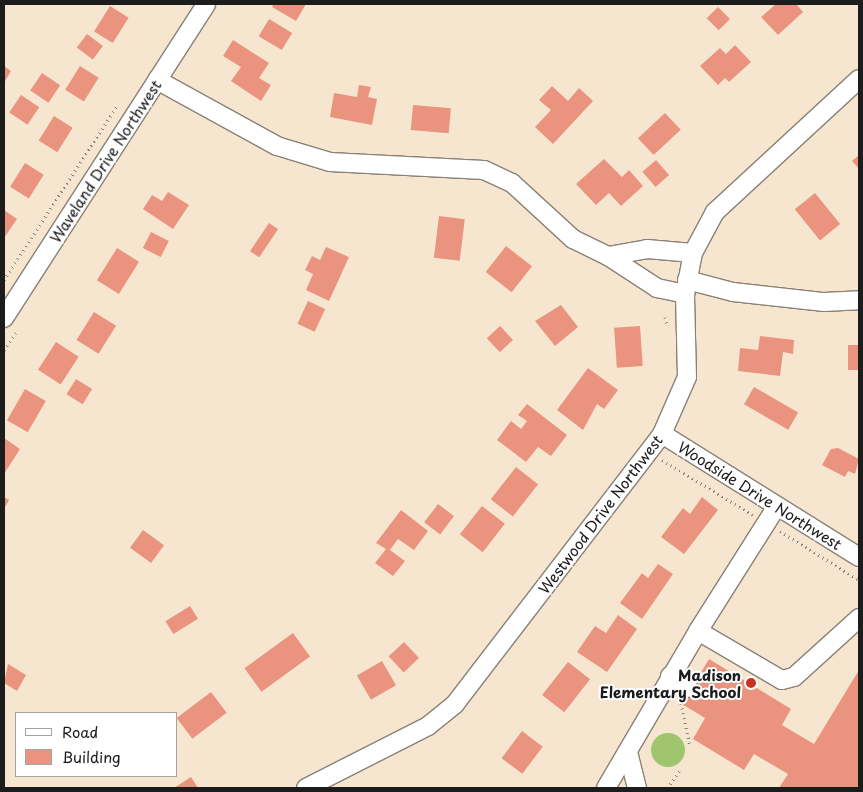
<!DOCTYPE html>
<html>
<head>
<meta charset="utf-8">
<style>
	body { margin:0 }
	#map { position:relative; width:863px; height:792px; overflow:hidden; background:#f6e6d0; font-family:"Playpen Sans",sans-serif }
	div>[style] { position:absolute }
	.green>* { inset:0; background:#a0c56f }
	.round { border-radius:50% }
	.building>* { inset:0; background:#ea947f; transform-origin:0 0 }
	.path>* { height:3px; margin-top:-1.5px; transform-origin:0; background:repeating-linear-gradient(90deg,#898176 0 1px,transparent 0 5px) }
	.roads { filter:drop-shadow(1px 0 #898176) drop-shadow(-1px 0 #898176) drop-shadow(0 1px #898176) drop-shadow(0 -1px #898176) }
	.minor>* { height:18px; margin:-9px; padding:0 9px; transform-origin:9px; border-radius:9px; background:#fff }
	.dots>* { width:14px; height:14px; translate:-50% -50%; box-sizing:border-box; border:2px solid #fff; border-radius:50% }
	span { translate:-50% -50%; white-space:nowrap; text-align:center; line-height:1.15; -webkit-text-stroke:4px #fff; paint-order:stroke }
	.street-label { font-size:15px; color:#1c1c1c }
	.poi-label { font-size:15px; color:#1c1c1c; font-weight:700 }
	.right { translate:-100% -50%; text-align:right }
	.frame { position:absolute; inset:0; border:5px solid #1c1c1c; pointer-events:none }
	.legend { position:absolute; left:15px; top:712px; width:162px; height:65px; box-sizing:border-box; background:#fff; border:1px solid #a4a4a4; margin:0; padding:6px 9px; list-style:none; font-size:15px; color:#1c1c1c }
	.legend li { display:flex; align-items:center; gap:10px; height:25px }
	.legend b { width:25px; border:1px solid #a4a4a4 }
</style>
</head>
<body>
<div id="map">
	<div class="green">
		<div class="round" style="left:651px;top:733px;width:34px;height:34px"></div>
	</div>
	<div class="building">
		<div style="clip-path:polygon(274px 4px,306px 4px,296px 21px,272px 7px)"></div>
		<div style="clip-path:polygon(776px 4px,796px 4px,803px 12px,778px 35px,761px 17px)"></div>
		<div style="left:110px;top:6px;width:22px;height:30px;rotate:32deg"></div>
		<div style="left:718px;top:7px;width:17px;height:16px;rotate:45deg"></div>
		<div style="left:269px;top:19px;width:27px;height:20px;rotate:31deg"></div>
		<div style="left:87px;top:34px;width:20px;height:17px;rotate:37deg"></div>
		<div style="clip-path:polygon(233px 40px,269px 63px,259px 78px,271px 85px,261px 101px,231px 81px,241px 67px,223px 56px)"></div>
		<div style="clip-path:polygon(735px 45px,751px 62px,729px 82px,725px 78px,718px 85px,700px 66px,720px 48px,726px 54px)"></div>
		<div style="clip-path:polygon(4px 66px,11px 71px,4px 83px)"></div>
		<div style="left:80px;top:66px;width:22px;height:28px;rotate:32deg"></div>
		<div style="left:42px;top:73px;width:22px;height:21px;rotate:34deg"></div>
		<div style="clip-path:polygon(359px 85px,371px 87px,368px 97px,377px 99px,372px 125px,330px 117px,334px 93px,357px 97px)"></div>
		<div style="clip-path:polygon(552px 86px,568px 101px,579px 88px,593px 101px,553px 144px,535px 127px,551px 110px,539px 100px)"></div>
		<div style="left:21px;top:95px;width:22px;height:21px;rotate:34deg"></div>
		<div style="left:413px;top:105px;width:38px;height:25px;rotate:5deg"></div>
		<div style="left:665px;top:113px;width:23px;height:37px;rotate:47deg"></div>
		<div style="left:54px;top:116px;width:22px;height:29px;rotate:32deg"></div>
		<div style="clip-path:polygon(859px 155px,859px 169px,852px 161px)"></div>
		<div style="clip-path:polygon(604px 159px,622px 177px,629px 170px,643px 186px,621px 206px,609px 193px,596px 205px,576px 184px)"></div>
		<div style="left:656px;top:160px;width:20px;height:18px;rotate:49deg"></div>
		<div style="left:25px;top:163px;width:22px;height:28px;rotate:32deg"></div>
		<div style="clip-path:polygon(168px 192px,189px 205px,173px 229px,143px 209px,152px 195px,162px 201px)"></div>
		<div style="left:815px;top:193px;width:40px;height:26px;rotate:51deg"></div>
		<div style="clip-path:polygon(4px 210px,17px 219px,4px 238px)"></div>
		<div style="left:439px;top:216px;width:26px;height:42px;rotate:7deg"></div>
		<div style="left:269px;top:223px;width:11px;height:34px;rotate:34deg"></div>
		<div style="left:151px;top:232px;width:20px;height:18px;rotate:27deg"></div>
		<div style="left:506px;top:246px;width:33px;height:33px;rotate:38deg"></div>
		<div style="clip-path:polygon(326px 247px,349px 257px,329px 301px,306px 290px,313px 274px,305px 270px,312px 256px,320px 260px)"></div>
		<div style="left:117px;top:248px;width:26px;height:38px;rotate:32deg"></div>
		<div style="left:308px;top:301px;width:19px;height:25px;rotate:25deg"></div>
		<div style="clip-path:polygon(561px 305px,578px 327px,555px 346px,535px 321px)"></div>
		<div style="left:94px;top:312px;width:26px;height:33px;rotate:32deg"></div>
		<div style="left:500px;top:326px;width:19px;height:18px;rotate:47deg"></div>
		<div style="left:640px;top:326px;width:40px;height:26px;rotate:86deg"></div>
		<div style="clip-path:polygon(760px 336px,794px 340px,793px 354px,783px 352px,780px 376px,738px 371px,740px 348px,758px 350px)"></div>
		<div style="left:56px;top:342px;width:27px;height:33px;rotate:33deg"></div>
		<div style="left:848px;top:345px;width:11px;height:25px"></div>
		<div style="clip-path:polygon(588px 368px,618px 390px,604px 409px,597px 404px,583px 430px,557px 410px)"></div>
		<div style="left:76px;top:379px;width:19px;height:18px;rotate:32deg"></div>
		<div style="left:754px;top:387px;width:51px;height:20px;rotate:30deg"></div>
		<div style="left:25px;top:389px;width:24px;height:36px;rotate:30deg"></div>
		<div style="clip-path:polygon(527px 404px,567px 435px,551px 456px,538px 447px,526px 462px,497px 440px,511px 421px,521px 429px,527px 421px,518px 415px)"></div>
		<div style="clip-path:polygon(4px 438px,20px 449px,4px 474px)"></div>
		<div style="clip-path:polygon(838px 448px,859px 459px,855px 474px,848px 471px,845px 477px,822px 465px,831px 449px)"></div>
		<div style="left:516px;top:467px;width:28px;height:41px;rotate:38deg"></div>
		<div style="clip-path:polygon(4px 497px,9px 500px,4px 509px)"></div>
		<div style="clip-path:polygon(702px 497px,718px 510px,684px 554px,661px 537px,683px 508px,690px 514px)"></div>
		<div style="left:438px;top:504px;width:20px;height:23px;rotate:37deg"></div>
		<div style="left:482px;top:506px;width:29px;height:36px;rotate:38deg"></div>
		<div style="clip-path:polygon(401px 510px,428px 531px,414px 550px,398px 539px,390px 550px,405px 561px,393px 576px,375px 563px,386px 549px,376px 543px)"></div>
		<div style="left:143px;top:530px;width:26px;height:22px;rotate:36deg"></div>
		<div style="clip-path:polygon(658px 564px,673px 574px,642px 619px,620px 603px,642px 573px,648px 578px)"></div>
		<div style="left:190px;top:606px;width:15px;height:29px;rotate:58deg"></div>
		<div style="clip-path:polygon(618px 615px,637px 629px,607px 672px,577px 652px,595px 626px,606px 633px)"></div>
		<div style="left:293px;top:633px;width:29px;height:60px;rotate:54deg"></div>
		<div style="left:404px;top:642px;width:22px;height:21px;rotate:47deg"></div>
		<div style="clip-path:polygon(709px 659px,791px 709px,782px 725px,814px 744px,859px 670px,859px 787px,779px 788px,788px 774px,754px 754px,744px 770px,693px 739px,705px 718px,682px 704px)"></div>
		<div style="left:382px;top:661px;width:28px;height:29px;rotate:60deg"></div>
		<div style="left:568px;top:662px;width:28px;height:42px;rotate:38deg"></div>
		<div style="clip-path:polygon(8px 664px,26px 675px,17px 691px,4px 683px)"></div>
		<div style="left:211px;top:692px;width:26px;height:43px;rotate:53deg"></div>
		<div style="left:522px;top:731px;width:26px;height:34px;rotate:37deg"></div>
		<div style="clip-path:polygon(191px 777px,198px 788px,174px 788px)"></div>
	</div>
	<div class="path">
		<div style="left:4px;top:280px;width:207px;rotate:-57deg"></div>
		<div style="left:665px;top:317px;width:8px;rotate:76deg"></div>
		<div style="left:4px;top:350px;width:22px;rotate:-56deg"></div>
		<div style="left:662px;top:460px;width:106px;rotate:31.1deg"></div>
		<div style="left:780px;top:531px;width:93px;rotate:31.8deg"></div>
		<div style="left:681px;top:703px;width:44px;rotate:78.2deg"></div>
		<div style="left:667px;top:788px;width:22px;rotate:-54deg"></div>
	</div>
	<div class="roads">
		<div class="minor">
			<div style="left:157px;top:80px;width:137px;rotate:28.8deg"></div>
			<div style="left:277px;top:146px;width:55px;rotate:16.8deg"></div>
			<div style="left:330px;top:162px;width:154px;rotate:3deg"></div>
			<div style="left:484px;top:170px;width:31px;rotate:25deg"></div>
			<div style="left:512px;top:183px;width:83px;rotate:42.6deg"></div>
			<div style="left:573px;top:239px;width:39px;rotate:26deg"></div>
			<div style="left:608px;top:256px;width:40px;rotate:-10deg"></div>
			<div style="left:647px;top:249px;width:46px;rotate:5deg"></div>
			<div style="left:608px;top:256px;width:59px;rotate:33.1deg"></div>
			<div style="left:657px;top:288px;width:29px;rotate:12deg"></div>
			<div style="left:687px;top:280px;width:48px;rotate:14.6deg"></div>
			<div style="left:733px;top:292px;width:92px;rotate:6.3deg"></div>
			<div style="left:824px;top:302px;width:35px;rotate:-3deg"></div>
			<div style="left:4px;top:318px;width:373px;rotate:-57.2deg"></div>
			<div style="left:662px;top:434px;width:232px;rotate:32deg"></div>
			<div style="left:777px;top:506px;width:148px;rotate:122.3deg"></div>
			<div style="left:698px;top:631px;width:97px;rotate:30.3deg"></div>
			<div style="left:782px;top:680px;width:12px;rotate:-14deg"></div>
			<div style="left:794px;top:677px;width:88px;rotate:-42.2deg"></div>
			<div style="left:670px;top:676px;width:22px;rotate:32deg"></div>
			<div style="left:628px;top:752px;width:37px;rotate:76deg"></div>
			<div style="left:306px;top:788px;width:137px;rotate:-26.9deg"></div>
			<div style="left:428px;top:726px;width:35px;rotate:-39deg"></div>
			<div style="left:455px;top:704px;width:340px;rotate:-52.5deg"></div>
			<div style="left:662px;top:434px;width:62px;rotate:-66.3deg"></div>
			<div style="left:687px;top:377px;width:83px;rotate:-91.4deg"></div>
			<div style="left:685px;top:294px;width:42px;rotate:-79deg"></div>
			<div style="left:693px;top:253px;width:47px;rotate:-61.8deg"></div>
			<div style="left:715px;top:212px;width:196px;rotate:-42.7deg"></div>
			<div style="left:606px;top:788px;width:182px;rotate:-59.6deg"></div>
		</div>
	</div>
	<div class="dots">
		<div style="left:751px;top:683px;background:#c8321e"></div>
	</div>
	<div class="street-label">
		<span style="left:105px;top:161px;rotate:-57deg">Waveland Drive Northwest</span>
		<span style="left:760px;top:495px;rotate:32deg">Woodside Drive Northwest</span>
		<span style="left:600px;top:514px;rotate:-53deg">Westwood Drive Northwest</span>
	</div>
	<div class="poi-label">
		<span class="right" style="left:741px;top:683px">Madison<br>Elementary School</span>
	</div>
	<div class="frame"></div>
	<ul class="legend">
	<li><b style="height:6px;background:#fff"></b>Road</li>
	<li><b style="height:14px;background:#ea947f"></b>Building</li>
	</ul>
</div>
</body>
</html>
